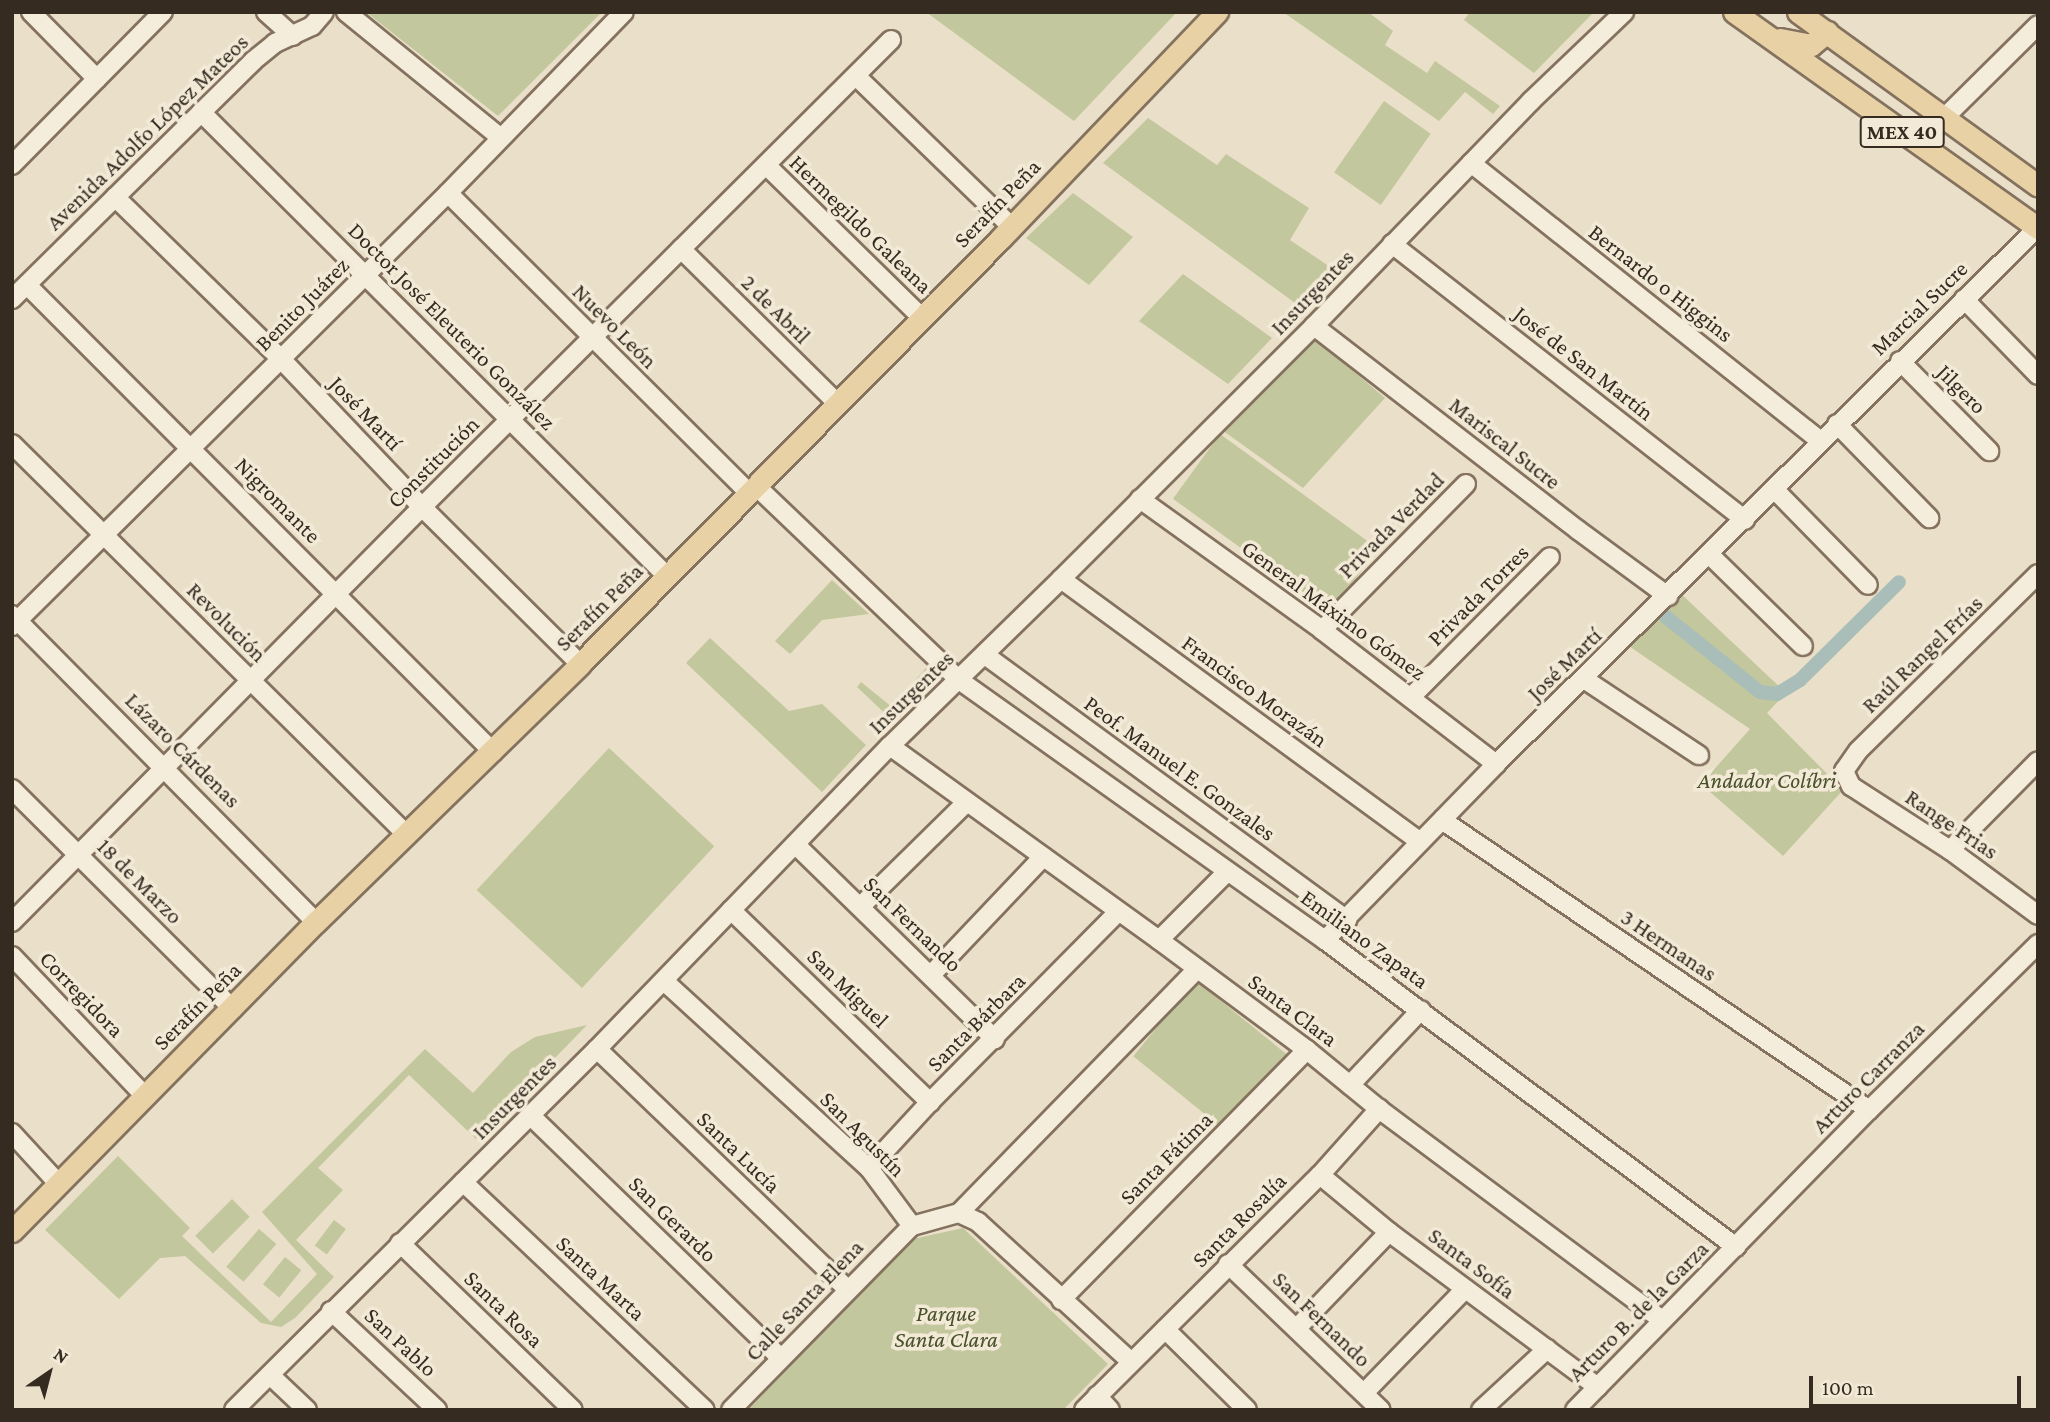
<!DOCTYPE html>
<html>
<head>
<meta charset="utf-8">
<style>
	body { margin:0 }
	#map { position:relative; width:2050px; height:1422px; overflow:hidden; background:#eadfc8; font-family:"Crimson Pro",serif }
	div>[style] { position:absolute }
	.green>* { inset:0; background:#c3c79d; transform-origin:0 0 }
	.canal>* { height:14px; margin:-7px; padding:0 7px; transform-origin:7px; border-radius:7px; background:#a9beb8 }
	.roads { filter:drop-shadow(2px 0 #84725f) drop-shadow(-2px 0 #84725f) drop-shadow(0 2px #84725f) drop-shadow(0 -2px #84725f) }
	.minor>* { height:18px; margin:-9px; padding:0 9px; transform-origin:9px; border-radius:9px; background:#f5eddb }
	.major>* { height:21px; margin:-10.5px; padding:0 10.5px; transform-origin:10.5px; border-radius:10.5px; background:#e8d2a5 }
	span { translate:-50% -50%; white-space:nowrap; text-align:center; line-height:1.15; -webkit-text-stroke:7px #f2ead7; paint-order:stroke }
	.shield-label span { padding:2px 5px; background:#f2ead7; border:2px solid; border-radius:5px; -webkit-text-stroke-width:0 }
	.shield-label { font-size:21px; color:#362b21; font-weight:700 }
	.street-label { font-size:23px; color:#362b21 }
	.park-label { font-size:23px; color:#47502a; font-style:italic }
	.frame { position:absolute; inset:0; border:14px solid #362b21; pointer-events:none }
	.north { position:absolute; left:14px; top:1338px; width:70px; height:70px; -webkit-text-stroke:5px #f2ead7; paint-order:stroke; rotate:35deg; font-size:19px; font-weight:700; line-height:28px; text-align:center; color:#362b21 }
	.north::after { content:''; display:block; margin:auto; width:24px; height:32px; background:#362b21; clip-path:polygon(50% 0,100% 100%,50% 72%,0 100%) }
	.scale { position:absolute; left:1809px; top:1376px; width:212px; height:32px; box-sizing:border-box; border:4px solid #362b21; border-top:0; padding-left:9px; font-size:21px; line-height:24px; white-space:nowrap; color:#362b21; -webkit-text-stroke:5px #f2ead7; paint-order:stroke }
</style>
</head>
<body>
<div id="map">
	<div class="green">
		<div style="clip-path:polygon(366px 12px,602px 12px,498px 116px)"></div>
		<div style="clip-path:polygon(926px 12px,1177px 12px,1074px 121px)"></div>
		<div style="clip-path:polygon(1283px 12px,1368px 12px,1393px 31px,1385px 45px,1427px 73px,1435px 61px,1500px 106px,1493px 114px,1465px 92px,1439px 121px)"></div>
		<div style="clip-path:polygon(1470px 12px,1594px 12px,1534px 73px,1464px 20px)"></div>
		<div style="left:1384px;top:101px;width:57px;height:87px;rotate:35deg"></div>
		<div style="clip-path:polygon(1148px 118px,1217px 165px,1226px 154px,1309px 208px,1290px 240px,1339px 273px,1302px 308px,1103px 163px)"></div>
		<div style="clip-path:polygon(1073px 193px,1133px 237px,1089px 285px,1026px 238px)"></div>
		<div style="clip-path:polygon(1183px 274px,1272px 338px,1228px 384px,1139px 321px)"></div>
		<div style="clip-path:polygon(1311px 335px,1385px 398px,1303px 488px,1219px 428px)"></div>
		<div style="left:1220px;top:434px;width:195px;height:80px;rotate:36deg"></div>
		<div style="clip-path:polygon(832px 580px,869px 614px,822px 620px,790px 654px,775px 641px)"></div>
		<div style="clip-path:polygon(1678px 591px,1786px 693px,1767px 713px,1843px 790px,1783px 856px,1701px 784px,1750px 729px,1626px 644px)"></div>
		<div style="clip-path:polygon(710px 638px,789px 711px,822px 704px,866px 745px,822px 792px,686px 663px)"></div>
		<div style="clip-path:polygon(926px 668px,936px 676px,894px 722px,857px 687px,861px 682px,892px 707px)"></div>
		<div style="left:609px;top:748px;width:144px;height:194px;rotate:43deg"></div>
		<div style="left:1195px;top:980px;width:119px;height:98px;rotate:39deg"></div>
		<div style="clip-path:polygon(587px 1025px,476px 1139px,409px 1075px,318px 1168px,343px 1190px,296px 1240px,334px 1277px,295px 1318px,281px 1327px,261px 1323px,185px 1256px,160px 1258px,119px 1299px,45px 1230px,118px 1156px,190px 1228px,182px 1236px,271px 1322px,317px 1274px,262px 1212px,425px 1049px,473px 1093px,511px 1052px,535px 1037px)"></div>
		<div style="left:232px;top:1199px;width:25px;height:52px;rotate:45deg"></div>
		<div style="left:334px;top:1220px;width:15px;height:32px;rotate:37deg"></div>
		<div style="clip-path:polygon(963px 1228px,1108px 1364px,1063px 1410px,748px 1410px,913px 1239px)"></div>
		<div style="left:259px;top:1229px;width:23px;height:50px;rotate:41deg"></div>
		<div style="left:285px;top:1257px;width:21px;height:35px;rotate:39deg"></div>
	</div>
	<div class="canal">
		<div style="left:1666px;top:617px;width:120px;rotate:38.6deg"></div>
		<div style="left:1760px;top:692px;width:17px;rotate:7deg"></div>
		<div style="left:1777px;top:694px;width:27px;rotate:-31deg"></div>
		<div style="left:1800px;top:680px;width:139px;rotate:-44.7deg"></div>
	</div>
	<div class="roads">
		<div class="minor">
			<div style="left:31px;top:12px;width:94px;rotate:45.4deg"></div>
			<div style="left:266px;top:12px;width:36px;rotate:42deg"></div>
			<div style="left:346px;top:12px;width:198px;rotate:39.1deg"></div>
			<div style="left:856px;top:76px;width:217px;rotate:44.1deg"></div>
			<div style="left:201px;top:112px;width:658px;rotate:44.88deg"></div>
			<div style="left:1944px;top:118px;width:132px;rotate:-44.7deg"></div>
			<div style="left:1471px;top:163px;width:446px;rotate:38.5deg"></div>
			<div style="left:12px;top:165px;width:215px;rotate:-45.4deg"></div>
			<div style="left:766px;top:165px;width:219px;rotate:44.4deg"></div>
			<div style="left:448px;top:193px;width:425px;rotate:44.9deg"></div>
			<div style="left:115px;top:197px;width:232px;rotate:44.3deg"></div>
			<div style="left:281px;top:359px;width:204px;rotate:46.4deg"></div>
			<div style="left:422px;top:507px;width:223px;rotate:44.8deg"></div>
			<div style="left:1392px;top:244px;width:448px;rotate:38deg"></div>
			<div style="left:681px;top:249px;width:219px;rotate:44.6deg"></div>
			<div style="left:27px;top:285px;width:660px;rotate:45.06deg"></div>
			<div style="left:12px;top:299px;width:339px;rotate:-44.6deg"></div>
			<div style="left:253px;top:61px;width:28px;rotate:-39deg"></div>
			<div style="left:275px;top:43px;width:41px;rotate:-24.7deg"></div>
			<div style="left:312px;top:26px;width:18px;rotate:-49deg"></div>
			<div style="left:1964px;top:299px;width:106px;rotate:45.8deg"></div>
			<div style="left:1314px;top:326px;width:334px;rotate:37.7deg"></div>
			<div style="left:1578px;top:530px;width:112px;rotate:36.3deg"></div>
			<div style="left:1900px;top:361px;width:127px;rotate:45.3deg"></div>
			<div style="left:1837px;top:424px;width:132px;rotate:45.6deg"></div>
			<div style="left:12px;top:444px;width:556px;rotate:44.71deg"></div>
			<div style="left:756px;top:486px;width:281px;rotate:43.7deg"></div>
			<div style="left:959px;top:680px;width:449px;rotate:35.4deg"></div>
			<div style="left:1325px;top:940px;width:513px;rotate:36.76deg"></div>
			<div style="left:1774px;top:489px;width:134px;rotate:45.6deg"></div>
			<div style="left:1140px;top:499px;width:224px;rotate:35.7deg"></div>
			<div style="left:1322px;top:630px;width:220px;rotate:37.6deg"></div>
			<div style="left:1710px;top:555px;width:130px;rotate:44.4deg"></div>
			<div style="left:2038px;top:574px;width:252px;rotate:135.5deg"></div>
			<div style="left:1858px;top:751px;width:24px;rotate:125deg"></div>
			<div style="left:1844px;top:771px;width:17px;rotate:65deg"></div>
			<div style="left:1851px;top:786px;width:118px;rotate:32.9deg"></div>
			<div style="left:1950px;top:850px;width:109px;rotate:36.5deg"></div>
			<div style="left:1061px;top:579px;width:445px;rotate:36.2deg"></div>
			<div style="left:12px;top:615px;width:432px;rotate:45.3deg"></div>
			<div style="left:12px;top:626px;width:614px;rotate:-44.8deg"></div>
			<div style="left:448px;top:193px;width:252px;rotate:-45.8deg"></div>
			<div style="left:1322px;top:630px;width:205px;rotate:-45.4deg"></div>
			<div style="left:985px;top:655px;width:449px;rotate:36.2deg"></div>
			<div style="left:1584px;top:679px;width:138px;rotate:33.5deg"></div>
			<div style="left:1411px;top:697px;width:197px;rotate:-45.2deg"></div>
			<div style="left:890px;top:746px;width:332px;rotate:35.8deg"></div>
			<div style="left:1159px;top:940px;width:184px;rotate:36.6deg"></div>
			<div style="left:1307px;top:1050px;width:93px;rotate:39.3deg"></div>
			<div style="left:1379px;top:1109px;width:353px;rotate:36.7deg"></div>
			<div style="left:12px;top:789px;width:312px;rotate:44.9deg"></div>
			<div style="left:1442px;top:820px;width:516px;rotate:34.18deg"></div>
			<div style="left:796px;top:845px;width:278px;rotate:44.3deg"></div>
			<div style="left:1950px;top:850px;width:125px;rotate:-45.3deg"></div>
			<div style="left:861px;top:906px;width:148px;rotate:-44.5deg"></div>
			<div style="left:731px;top:910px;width:277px;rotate:44deg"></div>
			<div style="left:12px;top:922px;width:583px;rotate:-45.35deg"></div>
			<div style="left:422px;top:507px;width:662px;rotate:-44.88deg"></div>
			<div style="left:1159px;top:940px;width:96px;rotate:-45deg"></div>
			<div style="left:1325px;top:940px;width:245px;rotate:-45.8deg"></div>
			<div style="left:1496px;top:764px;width:762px;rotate:-44.73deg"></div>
			<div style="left:12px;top:956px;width:193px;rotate:46.5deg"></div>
			<div style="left:931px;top:975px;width:163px;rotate:-46.5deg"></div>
			<div style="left:664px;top:981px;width:277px;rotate:42.4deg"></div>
			<div style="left:869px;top:1168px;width:72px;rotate:53.4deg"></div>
			<div style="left:597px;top:1049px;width:347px;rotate:43.8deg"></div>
			<div style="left:1350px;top:1085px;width:103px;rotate:-46.6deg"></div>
			<div style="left:531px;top:1116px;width:348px;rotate:44.1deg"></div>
			<div style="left:12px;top:1133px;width:68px;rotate:47.4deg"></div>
			<div style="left:869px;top:1168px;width:90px;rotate:-47.3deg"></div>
			<div style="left:930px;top:1102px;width:267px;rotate:-45.3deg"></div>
			<div style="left:1320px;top:1175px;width:89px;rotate:39.6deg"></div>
			<div style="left:1389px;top:1232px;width:260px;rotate:36.6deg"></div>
			<div style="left:463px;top:1182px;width:332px;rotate:43.3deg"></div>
			<div style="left:959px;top:1213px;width:341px;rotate:-45.7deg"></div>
			<div style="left:400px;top:1243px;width:240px;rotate:44deg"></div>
			<div style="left:1228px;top:1264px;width:211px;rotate:43.7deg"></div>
			<div style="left:1061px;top:1300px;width:351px;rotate:-45.5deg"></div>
			<div style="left:331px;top:1311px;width:145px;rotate:43deg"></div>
			<div style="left:1297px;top:1328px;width:133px;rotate:-46.2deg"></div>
			<div style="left:1165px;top:1329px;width:115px;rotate:44.6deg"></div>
			<div style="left:270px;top:1375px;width:51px;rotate:43.4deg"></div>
			<div style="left:1364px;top:1393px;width:145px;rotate:-45.8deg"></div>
			<div style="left:1097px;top:1396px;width:19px;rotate:47deg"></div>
			<div style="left:234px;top:1410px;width:512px;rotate:-44.84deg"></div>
			<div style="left:597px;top:1049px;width:421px;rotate:-46deg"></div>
			<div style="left:890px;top:746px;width:239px;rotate:-44.3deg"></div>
			<div style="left:1061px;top:579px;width:358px;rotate:-45deg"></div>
			<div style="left:1314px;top:326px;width:313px;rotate:-46deg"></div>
			<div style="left:1531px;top:101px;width:129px;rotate:-43.7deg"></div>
			<div style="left:731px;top:1410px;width:258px;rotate:-45.5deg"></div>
			<div style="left:912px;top:1226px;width:49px;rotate:-15.5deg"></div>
			<div style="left:959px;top:1213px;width:21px;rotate:25deg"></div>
			<div style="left:978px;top:1222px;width:206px;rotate:42.4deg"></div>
			<div style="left:1084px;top:1410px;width:333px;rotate:-44.9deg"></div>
			<div style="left:1320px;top:1175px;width:89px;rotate:-48.2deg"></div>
			<div style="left:1481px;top:1410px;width:90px;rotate:-42.7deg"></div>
			<div style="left:1575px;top:1410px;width:420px;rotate:-45.6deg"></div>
			<div style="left:1869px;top:1110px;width:237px;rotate:-44.5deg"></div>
		</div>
		<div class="major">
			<div style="left:1734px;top:12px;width:373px;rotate:35.4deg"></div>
			<div style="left:1798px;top:12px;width:296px;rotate:35.9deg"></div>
			<div style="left:1780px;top:39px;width:32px;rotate:11deg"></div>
			<div style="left:1811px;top:45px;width:21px;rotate:-39deg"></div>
			<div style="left:12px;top:1231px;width:433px;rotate:-45.5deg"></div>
			<div style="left:316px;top:922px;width:369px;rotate:-44.3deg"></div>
			<div style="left:580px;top:664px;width:599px;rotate:-45.34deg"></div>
			<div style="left:1001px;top:238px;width:313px;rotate:-46.3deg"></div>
		</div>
	</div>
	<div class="shield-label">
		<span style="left:1902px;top:132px">MEX 40</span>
	</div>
	<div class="street-label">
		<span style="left:147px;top:132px;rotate:-44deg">Avenida Adolfo López Mateos</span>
		<span style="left:997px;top:203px;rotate:-46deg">Serafín Peña</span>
		<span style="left:861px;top:224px;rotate:44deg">Hermegildo Galeana</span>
		<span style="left:1661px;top:283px;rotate:38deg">Bernardo o Higgins</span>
		<span style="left:1312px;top:292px;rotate:-46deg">Insurgentes</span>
		<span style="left:302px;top:304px;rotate:-45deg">Benito Juárez</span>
		<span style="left:1919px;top:308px;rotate:-44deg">Marcial Sucre</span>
		<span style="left:776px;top:309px;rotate:45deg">2 de Abril</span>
		<span style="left:452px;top:326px;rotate:45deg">Doctor José Eleuterio González</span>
		<span style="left:615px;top:326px;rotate:45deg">Nuevo León</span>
		<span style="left:1584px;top:363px;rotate:38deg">José de San Martín</span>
		<span style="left:1962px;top:389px;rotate:45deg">Jilgero</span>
		<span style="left:366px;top:413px;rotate:46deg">José Martí</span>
		<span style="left:1505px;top:443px;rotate:38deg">Mariscal Sucre</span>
		<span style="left:433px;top:462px;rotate:-45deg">Constitución</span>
		<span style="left:278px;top:500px;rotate:45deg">Nigromante</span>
		<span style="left:1391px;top:525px;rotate:-45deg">Privada Verdad</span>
		<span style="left:1478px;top:595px;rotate:-45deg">Privada Torres</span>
		<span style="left:599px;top:607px;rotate:-45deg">Serafín Peña</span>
		<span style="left:1334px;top:610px;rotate:36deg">General Máximo Gómez</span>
		<span style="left:227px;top:622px;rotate:45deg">Revolución</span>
		<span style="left:1922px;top:654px;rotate:-44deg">Raúl Rangel Frías</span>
		<span style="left:1564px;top:664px;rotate:-44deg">José Martí</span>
		<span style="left:1255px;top:691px;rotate:36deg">Francisco Morazán</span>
		<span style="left:911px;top:692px;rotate:-44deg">Insurgentes</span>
		<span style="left:183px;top:750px;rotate:45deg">Lázaro Cárdenas</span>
		<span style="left:1180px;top:768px;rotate:36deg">Peof. Manuel E. Gonzales</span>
		<span style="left:1952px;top:824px;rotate:34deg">Range Frias</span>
		<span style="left:140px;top:881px;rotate:45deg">18 de Marzo</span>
		<span style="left:913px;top:924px;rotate:44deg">San Fernando</span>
		<span style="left:1365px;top:939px;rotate:36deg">Emiliano Zapata</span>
		<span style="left:1669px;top:945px;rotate:34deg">3 Hermanas</span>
		<span style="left:848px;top:988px;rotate:44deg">San Miguel</span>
		<span style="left:82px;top:994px;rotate:46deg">Corregidora</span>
		<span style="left:197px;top:1006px;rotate:-45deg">Serafín Peña</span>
		<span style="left:1293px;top:1010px;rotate:37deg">Santa Clara</span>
		<span style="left:976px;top:1022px;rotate:-45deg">Santa Bárbara</span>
		<span style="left:1868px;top:1077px;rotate:-45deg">Arturo Carranza</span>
		<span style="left:514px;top:1097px;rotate:-45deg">Insurgentes</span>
		<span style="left:863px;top:1134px;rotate:45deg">San Agustín</span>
		<span style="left:739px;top:1152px;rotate:44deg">Santa Lucía</span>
		<span style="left:1166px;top:1158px;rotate:-45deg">Santa Fátima</span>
		<span style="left:673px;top:1219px;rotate:44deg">San Gerardo</span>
		<span style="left:1239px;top:1220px;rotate:-45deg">Santa Rosalía</span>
		<span style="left:1472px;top:1263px;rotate:37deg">Santa Sofía</span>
		<span style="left:601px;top:1278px;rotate:43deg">Santa Marta</span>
		<span style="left:804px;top:1300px;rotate:-46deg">Calle Santa Elena</span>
		<span style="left:504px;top:1309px;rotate:44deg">Santa Rosa</span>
		<span style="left:1638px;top:1311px;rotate:-45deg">Arturo B. de la Garza</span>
		<span style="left:1322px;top:1319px;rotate:44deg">San Fernando</span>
		<span style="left:401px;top:1342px;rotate:43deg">San Pablo</span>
	</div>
	<div class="park-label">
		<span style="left:1767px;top:780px">Andador Colíbri</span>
		<span style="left:946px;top:1326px">Parque<br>Santa Clara</span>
	</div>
	<div class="frame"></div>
	<div class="north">N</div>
	<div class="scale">100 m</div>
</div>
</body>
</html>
